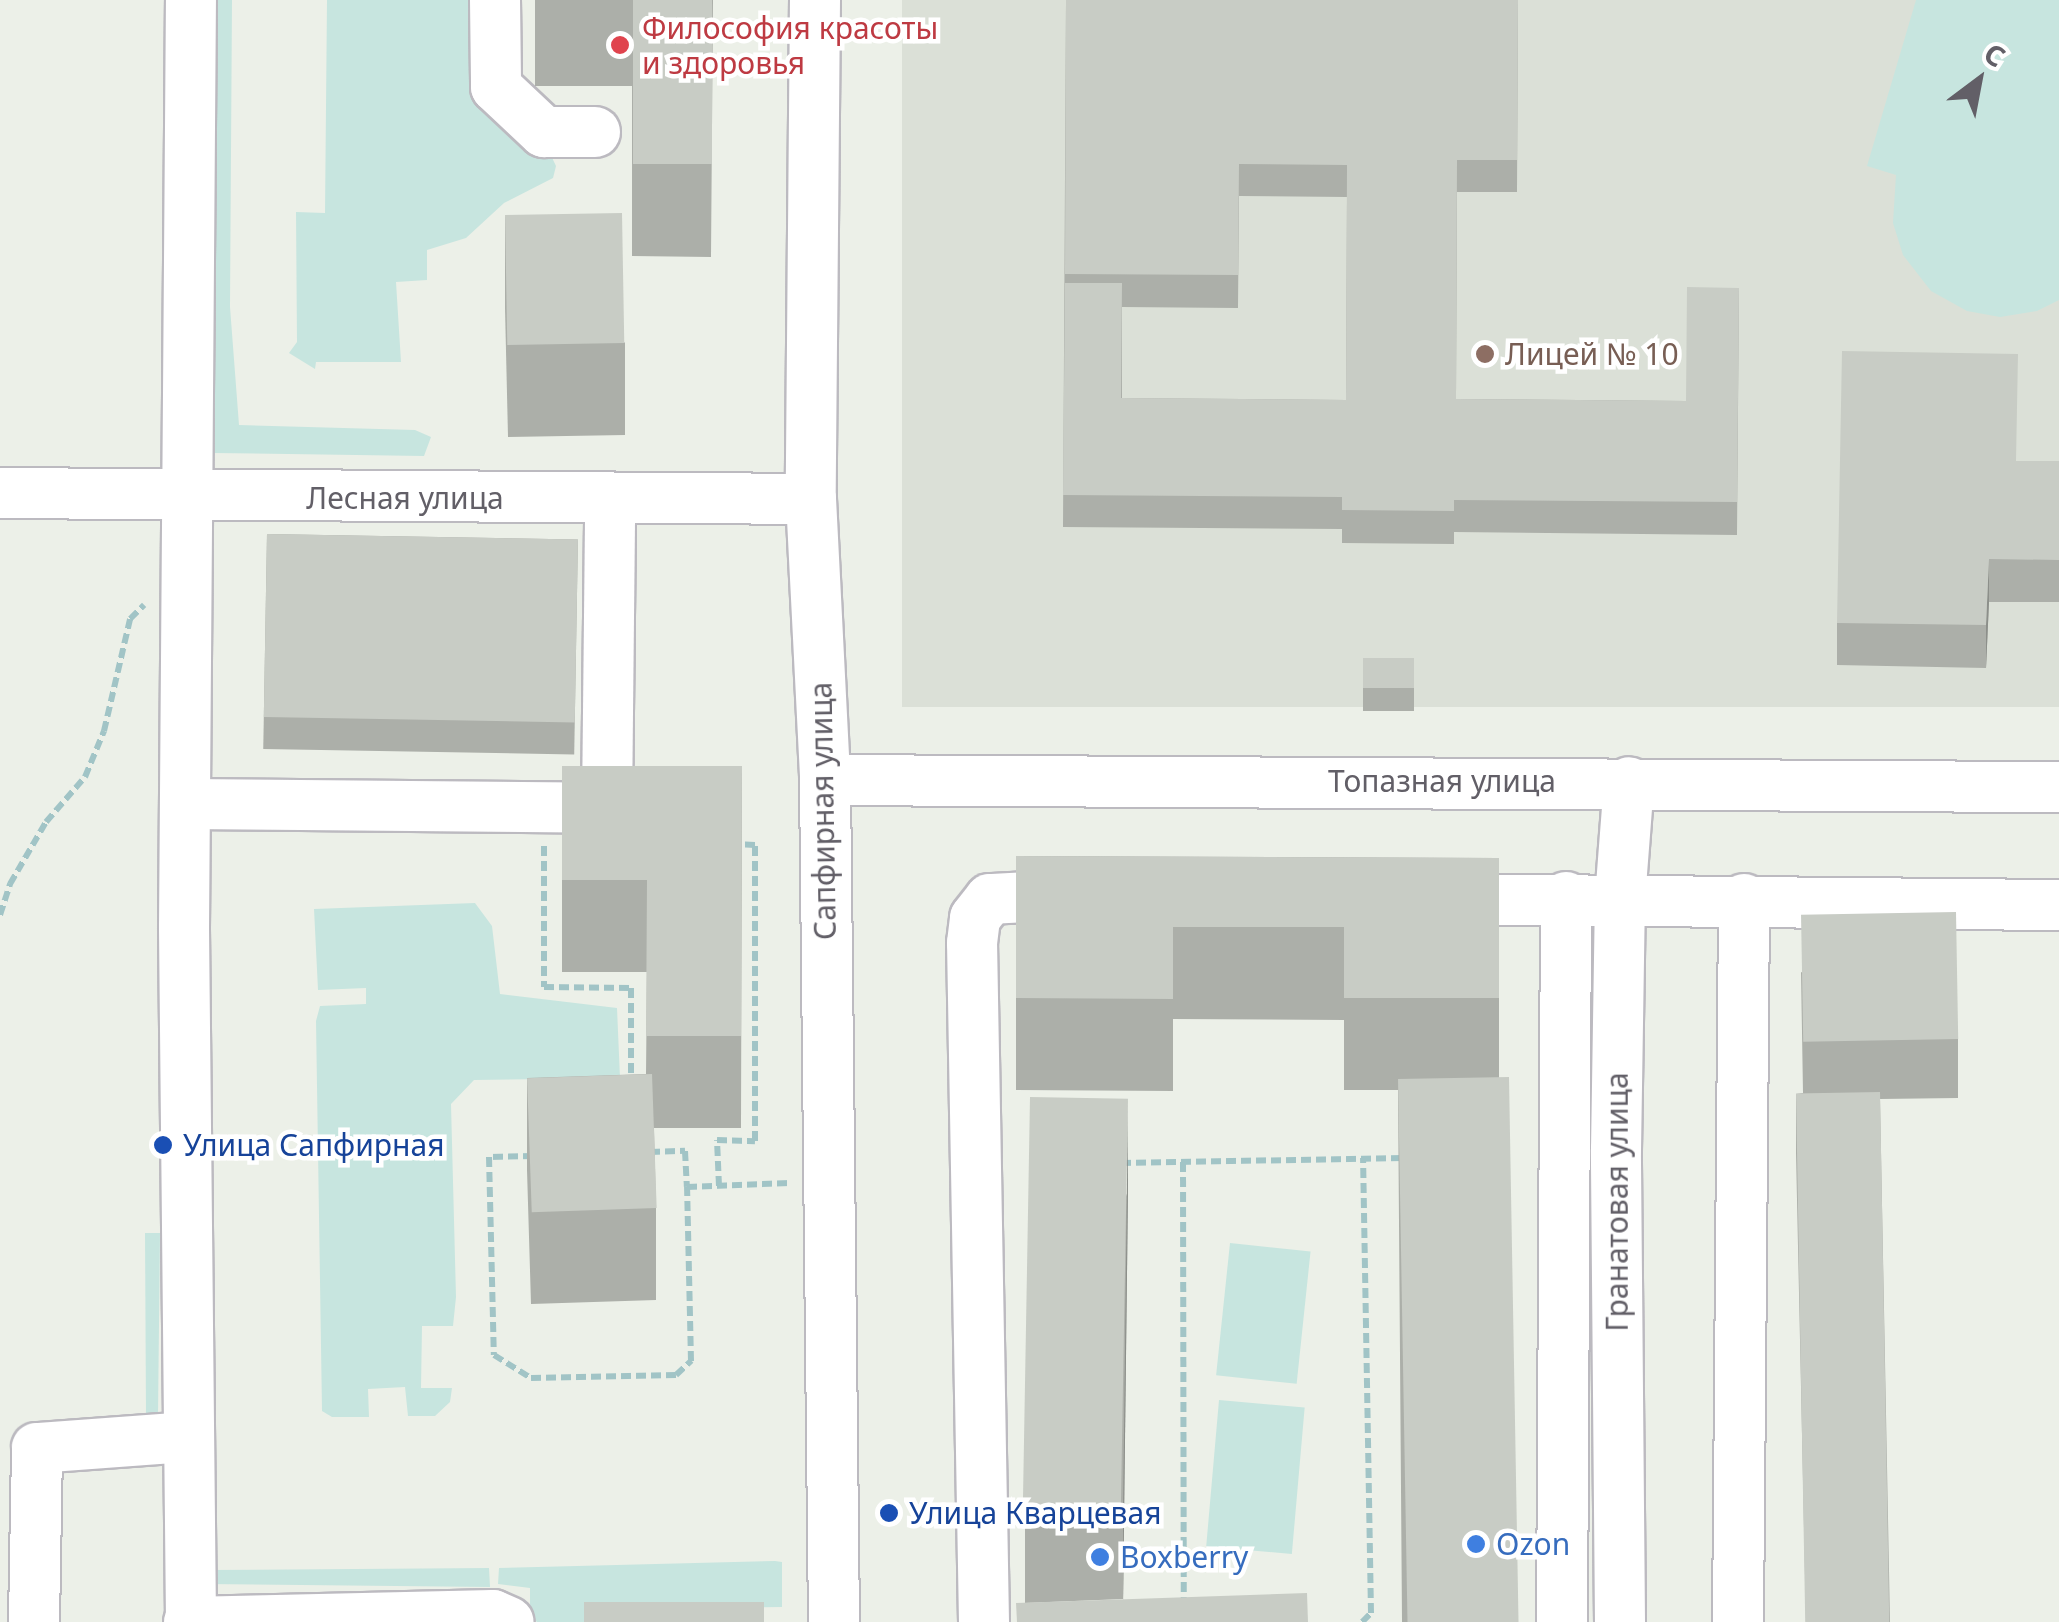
<!DOCTYPE html>
<html>
<head>
<meta charset="utf-8">
<style>
	body { margin:0 }
	#map { position:relative; width:2059px; height:1622px; overflow:hidden; background:#ecf0e8; font-family:"Noto Sans",sans-serif }
	div>[style] { position:absolute }
	.education>* { inset:0; background:#dbe0d7; transform-origin:0 0 }
	.green>* { inset:0; background:#c7e5df; transform-origin:0 0 }
	.path>* { height:6px; margin-top:-3px; transform-origin:0; background:repeating-linear-gradient(90deg,#a1c4c6 0 10px,transparent 0 15px) }
	.roads { filter:drop-shadow(2px 0 #bcbac0) drop-shadow(-2px 0 #bcbac0) drop-shadow(0 2px #bcbac0) drop-shadow(0 -2px #bcbac0) }
	.minor>* { height:50px; margin:-25px; padding:0 25px; transform-origin:25px; border-radius:25px; background:#fff }
	.wall>* { inset:0; background:#acafa9; transform-origin:0 0 }
	.shaded-wall>* { inset:0; background:#8c8f8a }
	.building>* { inset:0; background:#c8ccc5; transform-origin:0 0 }
	.dots>* { width:28px; height:28px; translate:-50% -50%; box-sizing:border-box; border:5px solid #fff; border-radius:50% }
	span { translate:-50% -50%; white-space:nowrap; text-align:center; line-height:1.15; -webkit-text-stroke:9px #fff; paint-order:stroke }
	.health-label { font-size:30px; color:#be3a42 }
	.left { translate:0 -50%; text-align:left }
	.education-label { font-size:30px; color:#785e54 }
	.street-label { font-size:30px; color:#625f67 }
	.transit-label { font-size:30px; color:#164399 }
	.shop-label { font-size:30px; color:#366cbe }
	.north { position:absolute; left:1929px; top:30px; width:100px; height:100px; -webkit-text-stroke:8px #fff; paint-order:stroke; rotate:32deg; font-size:28px; font-weight:700; line-height:40px; text-align:center; color:#625f67 }
	.north::after { content:''; display:block; margin:auto; width:35px; height:45px; background:#625f67; clip-path:polygon(50% 0,100% 100%,50% 72%,0 100%) }
</style>
</head>
<body>
<div id="map">
	<div class="education">
		<div style="left:902px;top:0;width:1157px;height:707px"></div>
	</div>
	<div class="green">
		<div style="clip-path:polygon(213px 0,232px 0,230px 307px,239px 425px,415px 430px,431px 437px,424px 456px,213px 453px)"></div>
		<div style="clip-path:polygon(327px 0,477px 0,556px 166px,553px 178px,504px 203px,466px 238px,427px 250px,427px 280px,396px 282px,401px 362px,316px 362px,315px 369px,289px 353px,297px 342px,296px 212px,325px 213px)"></div>
		<div style="clip-path:polygon(1916px 0,2059px 0,2059px 300px,2037px 311px,2000px 317px,1967px 311px,1931px 291px,1903px 255px,1893px 223px,1896px 175px,1867px 166px)"></div>
		<div style="clip-path:polygon(475px 903px,492px 926px,500px 994px,617px 1008px,620px 1078px,474px 1080px,451px 1104px,456px 1297px,453px 1326px,422px 1326px,421px 1388px,452px 1388px,450px 1402px,435px 1416px,408px 1416px,405px 1387px,368px 1389px,369px 1417px,332px 1417px,322px 1411px,316px 1021px,320px 1006px,366px 1004px,366px 988px,318px 990px,314px 909px)"></div>
		<div style="clip-path:polygon(205px 979px,215px 1293px,215px 1414px,206px 1415px,208px 1570px,489px 1568px,490px 1587px,203px 1584px)"></div>
		<div style="clip-path:polygon(145px 1233px,160px 1233px,158px 1416px,146px 1416px)"></div>
		<div style="left:1230px;top:1243px;width:81px;height:133px;rotate:6deg"></div>
		<div style="left:1219px;top:1400px;width:86px;height:147px;rotate:5deg"></div>
		<div style="clip-path:polygon(775px 1561px,782px 1562px,782px 1607px,618px 1609px,608px 1622px,537px 1622px,530px 1616px,530px 1588px,498px 1584px,499px 1568px)"></div>
	</div>
	<div class="path">
		<div style="left:544px;top:846px;width:141px;rotate:90deg"></div>
		<div style="left:544px;top:987px;width:87px;rotate:0.7deg"></div>
		<div style="left:631px;top:988px;width:95px;rotate:90deg"></div>
		<div style="left:0;top:915px;width:33px;rotate:-72deg"></div>
		<div style="left:10px;top:884px;width:72px;rotate:-59.9deg"></div>
		<div style="left:46px;top:822px;width:60px;rotate:-49.1deg"></div>
		<div style="left:85px;top:777px;width:50px;rotate:-67.6deg"></div>
		<div style="left:104px;top:731px;width:115px;rotate:-76.9deg"></div>
		<div style="left:130px;top:619px;width:20px;rotate:-45deg"></div>
		<div style="left:650px;top:1152px;width:35px;rotate:-2deg"></div>
		<div style="left:685px;top:1151px;width:36px;rotate:87deg"></div>
		<div style="left:533px;top:1156px;width:44px;rotate:178.7deg"></div>
		<div style="left:489px;top:1157px;width:198px;rotate:88.6deg"></div>
		<div style="left:494px;top:1355px;width:44px;rotate:31.9deg"></div>
		<div style="left:531px;top:1378px;width:145px;rotate:-1.2deg"></div>
		<div style="left:676px;top:1375px;width:21px;rotate:-43deg"></div>
		<div style="left:691px;top:1361px;width:174px;rotate:-91.3deg"></div>
		<div style="left:687px;top:1187px;width:103px;rotate:-2.2deg"></div>
		<div style="left:1183px;top:1162px;width:460px;rotate:89.9deg"></div>
		<div style="left:1121px;top:1163px;width:282px;rotate:-1deg"></div>
		<div style="left:719px;top:1186px;width:46px;rotate:-92.5deg"></div>
		<div style="left:717px;top:1140px;width:38px;rotate:2deg"></div>
		<div style="left:755px;top:1141px;width:296px;rotate:-90deg"></div>
		<div style="left:755px;top:845px;width:19px;rotate:-177deg"></div>
		<div style="left:1362px;top:1622px;width:13px;rotate:-45deg"></div>
		<div style="left:1371px;top:1613px;width:455px;rotate:-91deg"></div>
	</div>
	<div class="roads">
		<div class="minor">
			<div style="left:495px;top:0;width:87px;rotate:89.3deg"></div>
			<div style="left:496px;top:87px;width:66px;rotate:43.2deg"></div>
			<div style="left:544px;top:132px;width:51px"></div>
			<div style="left:815px;top:0;width:499px;rotate:90.5deg"></div>
			<div style="left:811px;top:499px;width:281px;rotate:87.1deg"></div>
			<div style="left:825px;top:780px;width:842px;rotate:89.39deg"></div>
			<div style="left:0;top:493px;width:811px;rotate:0.42deg"></div>
			<div style="left:825px;top:780px;width:1234px;rotate:0.33deg"></div>
			<div style="left:187px;top:804px;width:420px;rotate:0.5deg"></div>
			<div style="left:607px;top:808px;width:309px;rotate:-89.4deg"></div>
			<div style="left:1431px;top:899px;width:628px;rotate:0.55deg"></div>
			<div style="left:191px;top:1621px;width:694px;rotate:-90.58deg"></div>
			<div style="left:184px;top:927px;width:927px;rotate:-89.57deg"></div>
			<div style="left:34px;top:1622px;width:174px;rotate:-89deg"></div>
			<div style="left:37px;top:1448px;width:151px;rotate:-4.2deg"></div>
			<div style="left:189px;top:1622px;width:304px;rotate:-1.3deg"></div>
			<div style="left:493px;top:1615px;width:17px;rotate:24deg"></div>
			<div style="left:984px;top:1622px;width:679px;rotate:-91.01deg"></div>
			<div style="left:972px;top:943px;width:25px;rotate:-83deg"></div>
			<div style="left:975px;top:918px;width:24px;rotate:-52deg"></div>
			<div style="left:990px;top:899px;width:92px;rotate:-3.1deg"></div>
			<div style="left:1562px;top:1622px;width:725px;rotate:-89.68deg"></div>
			<div style="left:1620px;top:1622px;width:472px;rotate:-90.5deg"></div>
			<div style="left:1616px;top:1150px;width:251px;rotate:-89.1deg"></div>
			<div style="left:1620px;top:899px;width:117px;rotate:-85.6deg"></div>
			<div style="left:1738px;top:1622px;width:723px;rotate:-89.52deg"></div>
		</div>
	</div>
	<div class="wall">
		<div style="clip-path:polygon(535px 0,713px 0,711px 257px,632px 256px,632px 86px,535px 86px)"></div>
		<div style="clip-path:polygon(evenodd,1066px 0,1518px 0,1517px 192px,1457px 192px,1456px 399px,1686px 401px,1739px 288px,1737px 535px,1454px 532px,1454px 544px,1342px 543px,1342px 529px,1063px 527px,1066px 0,1239px 196px,1347px 197px,1346px 400px,1122px 398px,1122px 307px,1238px 308px,1239px 196px)"></div>
		<div style="clip-path:polygon(505px 216px,625px 343px,625px 435px,508px 437px,505px 308px)"></div>
		<div style="clip-path:polygon(2017px 461px,2059px 461px,2059px 602px,1989px 602px,1986px 668px,1837px 665px,1837px 623px)"></div>
		<div style="left:267px;top:534px;width:311px;height:215px;rotate:1deg"></div>
		<div style="left:1363px;top:658px;width:51px;height:53px"></div>
		<div style="clip-path:polygon(562px 766px,742px 766px,741px 1128px,654px 1128px,656px 1208px,656px 1300px,531px 1304px,527px 1170px,527px 1078px,646px 1074px,647px 972px,562px 972px)"></div>
		<div style="clip-path:polygon(1016px 856px,1499px 858px,1499px 1077px,1514px 1622px,1402px 1622px,1398px 1090px,1344px 1090px,1344px 1020px,1173px 1019px,1173px 1091px,1016px 1090px)"></div>
		<div style="clip-path:polygon(1801px 972px,1958px 1039px,1958px 1098px,1880px 1099px,1890px 1622px,1806px 1622px,1796px 1153px,1796px 1094px,1803px 1093px)"></div>
		<div style="clip-path:polygon(1128px 1190px,1123px 1599px,1025px 1603px,1025px 1513px)"></div>
	</div>
	<div class="shaded-wall">
		<div style="clip-path:polygon(1989px 559px,1989px 602px,1986px 668px,1986px 625px)"></div>
		<div style="clip-path:polygon(1128px 1098px,1128px 1190px,1123px 1608px,1123px 1515px)"></div>
	</div>
	<div class="building">
		<div style="left:633px;top:0;width:79px;height:164px"></div>
		<div style="clip-path:polygon(1066px 0,1518px 0,1517px 160px,1457px 160px,1456px 399px,1686px 401px,1687px 287px,1739px 288px,1737px 502px,1454px 500px,1454px 511px,1342px 510px,1342px 497px,1063px 495px,1065px 283px,1122px 283px,1121px 398px,1346px 400px,1347px 165px,1239px 164px,1238px 275px,1065px 274px)"></div>
		<div style="left:622px;top:213px;width:130px;height:117px;rotate:89deg"></div>
		<div style="clip-path:polygon(1842px 351px,2018px 354px,2016px 461px,2059px 461px,2059px 560px,1989px 559px,1986px 625px,1837px 623px)"></div>
		<div style="left:267px;top:534px;width:311px;height:183px;rotate:1deg"></div>
		<div style="left:1363px;top:658px;width:51px;height:30px"></div>
		<div style="clip-path:polygon(562px 766px,742px 766px,741px 1036px,646px 1036px,647px 880px,562px 880px)"></div>
		<div style="clip-path:polygon(1016px 856px,1499px 858px,1499px 998px,1344px 998px,1344px 927px,1173px 927px,1173px 999px,1016px 998px)"></div>
		<div style="left:1956px;top:912px;width:127px;height:155px;rotate:89deg"></div>
		<div style="left:652px;top:1074px;width:134px;height:125px;rotate:88deg"></div>
		<div style="left:1509px;top:1077px;width:545px;height:111px;rotate:89deg"></div>
		<div style="left:1880px;top:1092px;width:530px;height:84px;rotate:89deg"></div>
		<div style="left:1030px;top:1097px;width:98px;height:416px;rotate:1deg"></div>
		<div style="clip-path:polygon(1307px 1593px,1308px 1622px,1017px 1622px,1016px 1603px)"></div>
		<div style="left:584px;top:1602px;width:180px;height:20px"></div>
	</div>
	<div class="dots">
		<div style="left:620px;top:45px;background:#e0444e"></div>
		<div style="left:1485px;top:354px;background:#8d6e63"></div>
		<div style="left:163px;top:1145px;background:#1a4fb4"></div>
		<div style="left:889px;top:1513px;background:#1a4fb4"></div>
		<div style="left:1476px;top:1544px;background:#3f7fe0"></div>
		<div style="left:1100px;top:1557px;background:#3f7fe0"></div>
	</div>
	<div class="health-label">
		<span class="left" style="left:642px;top:45px">Философия красоты<br>и здоровья</span>
	</div>
	<div class="education-label">
		<span class="left" style="left:1505px;top:354px">Лицей № 10</span>
	</div>
	<div class="street-label">
		<span style="left:405px;top:498px">Лесная улица</span>
		<span style="left:1442px;top:781px">Топазная улица</span>
		<span style="left:823px;top:811px;rotate:-91deg">Сапфирная улица</span>
		<span style="left:1617px;top:1202px;rotate:-90deg">Гранатовая улица</span>
	</div>
	<div class="transit-label">
		<span class="left" style="left:183px;top:1145px">Улица Сапфирная</span>
		<span class="left" style="left:909px;top:1513px">Улица Кварцевая</span>
	</div>
	<div class="shop-label">
		<span class="left" style="left:1496px;top:1544px">Ozon</span>
		<span class="left" style="left:1120px;top:1557px">Boxberry</span>
	</div>
	<div class="north">С</div>
</div>
</body>
</html>
